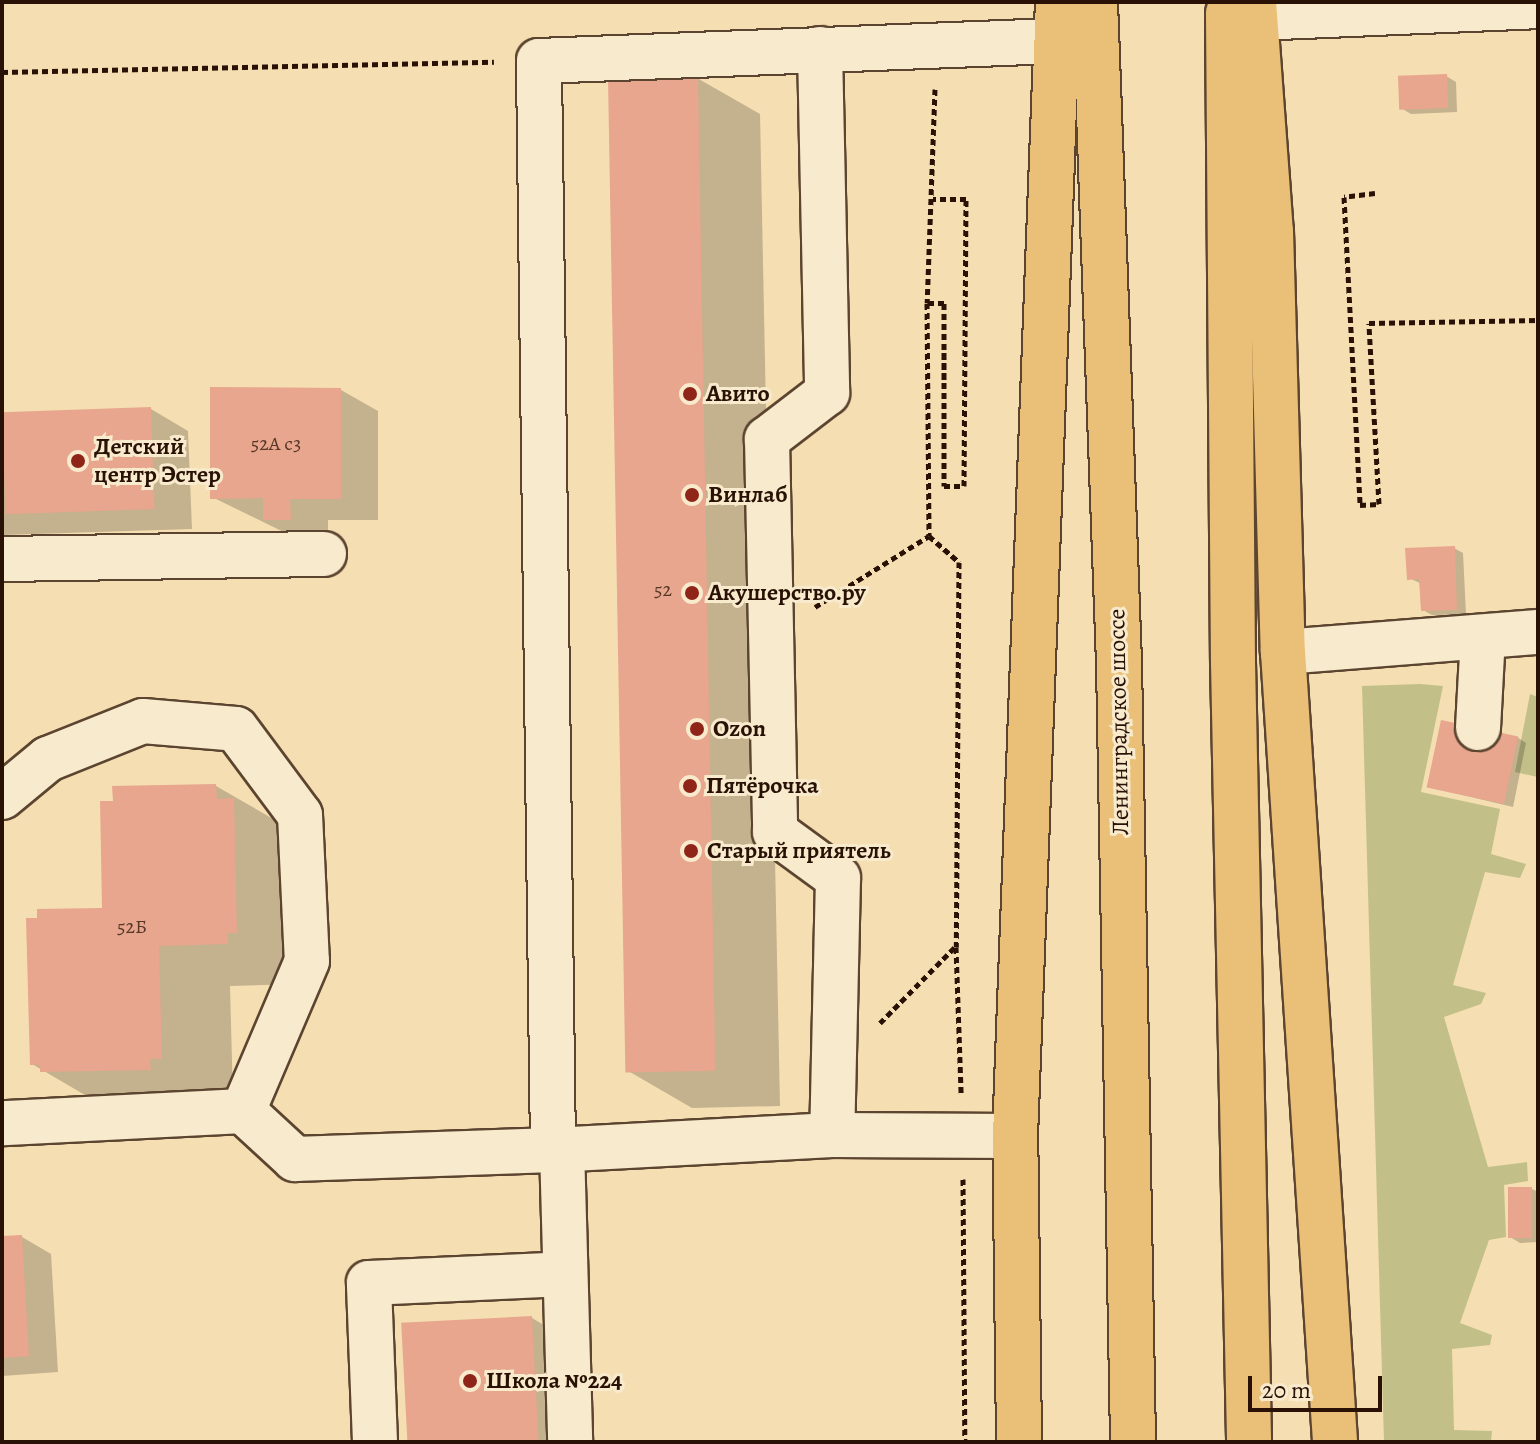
<!DOCTYPE html>
<html>
<head>
<meta charset="utf-8">
<style>
	body { margin:0 }
	#map { position:relative; width:1540px; height:1444px; overflow:hidden; background:#f5deb1; font-family:Alegreya,serif }
	div>[style] { position:absolute }
	.green>* { inset:0; background:#c2c088 }
	.shadow>* { inset:0; background:#0003 }
	.building>* { inset:0; background:#e7a68d; transform-origin:0 0 }
	.path>* { height:5px; margin-top:-2.5px; transform-origin:0; background:repeating-linear-gradient(90deg,#291205 0 6px,transparent 0 10px) }
	.roads { filter:drop-shadow(2px 0 #5c4530) drop-shadow(-2px 0 #5c4530) drop-shadow(0 2px #5c4530) drop-shadow(0 -2px #5c4530) }
	.minor>* { height:44px; margin:-22px; padding:0 22px; transform-origin:22px; border-radius:22px; background:#f8eacc }
	.major>* { height:44px; margin:-22px; padding:0 22px; transform-origin:22px; border-radius:22px; background:#eabf78 }
	.dots>* { width:22px; height:22px; translate:-50% -50%; box-sizing:border-box; border:4px solid #f8eacc; border-radius:50% }
	span { translate:-50% -50%; white-space:nowrap; text-align:center; line-height:1.15; -webkit-text-stroke:6px #f8eacc; paint-order:stroke }
	.number-label { font-size:20px; color:#583727 }
	.number-label span { -webkit-text-stroke-width:0 }
	.poi-label { font-size:24px; color:#291205; font-weight:700 }
	.left { translate:0 -50%; text-align:left }
	.street-label { font-size:24px; color:#291205 }
	.frame { position:absolute; inset:0; border:4px solid #291205; pointer-events:none }
	.scale { position:absolute; left:1248px; top:1376px; width:134px; height:36px; box-sizing:border-box; border:4px solid #291205; border-top:0; padding-left:10px; font-size:24px; line-height:28px; white-space:nowrap; color:#291205; -webkit-text-stroke:6px #f8eacc; paint-order:stroke }
</style>
</head>
<body>
<div id="map">
	<div class="green">
		<div style="clip-path:polygon(1420px 684px,1443px 686px,1421px 792px,1500px 809px,1491px 854px,1526px 864px,1520px 878px,1485px 872px,1453px 985px,1486px 993px,1481px 1004px,1444px 1017px,1488px 1167px,1527px 1162px,1528px 1181px,1504px 1185px,1506px 1237px,1489px 1240px,1460px 1323px,1492px 1335px,1490px 1345px,1452px 1349px,1454px 1430px,1492px 1431px,1491px 1442px,1384px 1442px,1362px 686px)"></div>
		<div style="clip-path:polygon(1530px 694px,1538px 697px,1538px 777px,1515px 772px)"></div>
	</div>
	<div class="shadow">
		<div style="clip-path:polygon(1446px 76px,1456px 82px,1457px 112px,1411px 114px,1401px 108px)"></div>
		<div style="clip-path:polygon(697px 78px,760px 114px,780px 1106px,692px 1108px,630px 1072px)"></div>
		<div style="clip-path:polygon(341px 390px,378px 411px,378px 520px,328px 520px,328px 541px,302px 541px,212px 497px)"></div>
		<div style="clip-path:polygon(151px 409px,188px 431px,192px 529px,2px 535px,2px 415px)"></div>
		<div style="clip-path:polygon(1454px 548px,1463px 553px,1466px 614px,1432px 615px,1423px 610px,1422px 584px,1409px 578px)"></div>
		<div style="clip-path:polygon(1517px 737px,1526px 743px,1513px 807px,1429px 787px)"></div>
		<div style="clip-path:polygon(216px 786px,287px 827px,299px 984px,230px 986px,233px 1099px,114px 1112px,32px 1064px,104px 910px)"></div>
		<div style="clip-path:polygon(1532px 1189px,1538px 1192px,1538px 1242px,1520px 1243px,1510px 1237px)"></div>
		<div style="clip-path:polygon(22px 1237px,51px 1254px,58px 1372px,2px 1376px,2px 1238px)"></div>
		<div style="clip-path:polygon(532px 1318px,569px 1340px,574px 1442px,408px 1442px)"></div>
	</div>
	<div class="building">
		<div style="left:1447px;top:74px;width:34px;height:49px;rotate:88deg"></div>
		<div style="left:698px;top:76px;width:995px;height:90px;rotate:89deg"></div>
		<div style="clip-path:polygon(210px 387px,341px 388px,341px 499px,290px 499px,291px 520px,263px 520px,263px 498px,210px 499px)"></div>
		<div style="left:151px;top:407px;width:102px;height:149px;rotate:88deg"></div>
		<div style="clip-path:polygon(1455px 546px,1457px 610px,1421px 611px,1419px 579px,1407px 580px,1405px 548px)"></div>
		<div style="left:1441px;top:720px;width:79px;height:69px;rotate:12deg"></div>
		<div style="clip-path:polygon(216px 784px,217px 799px,234px 798px,237px 933px,228px 933px,228px 944px,159px 946px,162px 1059px,150px 1059px,151px 1070px,40px 1072px,40px 1065px,30px 1065px,26px 918px,37px 918px,37px 909px,102px 908px,100px 801px,113px 801px,112px 786px)"></div>
		<div style="left:1508px;top:1187px;width:24px;height:51px"></div>
		<div style="clip-path:polygon(22px 1235px,29px 1356px,2px 1358px,2px 1236px)"></div>
		<div style="left:532px;top:1316px;width:126px;height:131px;rotate:87deg"></div>
	</div>
	<div class="path">
		<div style="left:2px;top:72px;width:492px;rotate:-1.2deg"></div>
		<div style="left:935px;top:89px;width:214px;rotate:92.1deg"></div>
		<div style="left:927px;top:303px;width:233px;rotate:89.5deg"></div>
		<div style="left:929px;top:536px;width:40px;rotate:41deg"></div>
		<div style="left:959px;top:562px;width:385px;rotate:90.4deg"></div>
		<div style="left:956px;top:947px;width:146px;rotate:88deg"></div>
		<div style="left:1375px;top:193px;width:31px;rotate:173deg"></div>
		<div style="left:1344px;top:197px;width:308px;rotate:87deg"></div>
		<div style="left:1360px;top:505px;width:19px;rotate:-3deg"></div>
		<div style="left:1379px;top:504px;width:181px;rotate:-93.2deg"></div>
		<div style="left:1369px;top:323px;width:169px;rotate:-1deg"></div>
		<div style="left:928px;top:303px;width:16px"></div>
		<div style="left:944px;top:303px;width:183px;rotate:90deg"></div>
		<div style="left:944px;top:486px;width:20px"></div>
		<div style="left:964px;top:486px;width:287px;rotate:-89.6deg"></div>
		<div style="left:966px;top:199px;width:33px;rotate:180deg"></div>
		<div style="left:815px;top:607px;width:134px;rotate:-31.9deg"></div>
		<div style="left:880px;top:1023px;width:107px;rotate:-45.4deg"></div>
		<div style="left:963px;top:1179px;width:263px;rotate:89.6deg"></div>
	</div>
	<div class="roads">
		<div class="minor">
			<div style="left:1255px;top:18px;width:283px;rotate:-2.4deg"></div>
			<div style="left:820px;top:49px;width:344px;rotate:88.8deg"></div>
			<div style="left:827px;top:393px;width:76px;rotate:142.5deg"></div>
			<div style="left:767px;top:439px;width:393px;rotate:88.8deg"></div>
			<div style="left:775px;top:832px;width:78px;rotate:36.1deg"></div>
			<div style="left:838px;top:878px;width:257px;rotate:91.3deg"></div>
			<div style="left:2px;top:559px;width:322px;rotate:-0.9deg"></div>
			<div style="left:1283px;top:652px;width:256px;rotate:-4.5deg"></div>
			<div style="left:1478px;top:728px;width:91px;rotate:-86.9deg"></div>
			<div style="left:2px;top:797px;width:60px;rotate:-39.6deg"></div>
			<div style="left:48px;top:759px;width:102px;rotate:-21.8deg"></div>
			<div style="left:143px;top:721px;width:93px;rotate:4.9deg"></div>
			<div style="left:236px;top:729px;width:107px;rotate:53.3deg"></div>
			<div style="left:300px;top:815px;width:146px;rotate:87.3deg"></div>
			<div style="left:307px;top:961px;width:163px;rotate:113.1deg"></div>
			<div style="left:243px;top:1111px;width:241px;rotate:177.1deg"></div>
			<div style="left:243px;top:1111px;width:71px;rotate:42.7deg"></div>
			<div style="left:295px;top:1159px;width:258px;rotate:-2deg"></div>
			<div style="left:1015px;top:1136px;width:183px;rotate:-179.7deg"></div>
			<div style="left:832px;top:1135px;width:279px;rotate:176.9deg"></div>
			<div style="left:553px;top:1150px;width:1089px;rotate:-90.74deg"></div>
			<div style="left:539px;top:61px;width:517px;rotate:-2.22deg"></div>
			<div style="left:562px;top:1148px;width:294px;rotate:88.4deg"></div>
			<div style="left:375px;top:1442px;width:159px;rotate:-92.2deg"></div>
			<div style="left:369px;top:1283px;width:196px;rotate:-2.6deg"></div>
		</div>
		<div class="major">
			<div style="left:1095px;top:2px;width:660px;rotate:87.92deg"></div>
			<div style="left:1119px;top:662px;width:780px;rotate:88.97deg"></div>
			<div style="left:1254px;top:2px;width:230px;rotate:85.8deg"></div>
			<div style="left:1271px;top:231px;width:421px;rotate:88.4deg"></div>
			<div style="left:1283px;top:652px;width:792px;rotate:86.23deg"></div>
			<div style="left:1228px;top:13px;width:649px;rotate:89.56deg"></div>
			<div style="left:1233px;top:662px;width:780px;rotate:88.82deg"></div>
			<div style="left:1019px;top:1442px;width:306px;rotate:-90.7deg"></div>
			<div style="left:1015px;top:1136px;width:1135px;rotate:-87.83deg"></div>
		</div>
	</div>
	<div class="dots">
		<div style="left:690px;top:394px;background:#8f2418"></div>
		<div style="left:78px;top:461px;background:#8f2418"></div>
		<div style="left:692px;top:495px;background:#8f2418"></div>
		<div style="left:692px;top:593px;background:#8f2418"></div>
		<div style="left:697px;top:729px;background:#8f2418"></div>
		<div style="left:690px;top:786px;background:#8f2418"></div>
		<div style="left:691px;top:851px;background:#8f2418"></div>
		<div style="left:470px;top:1381px;background:#8f2418"></div>
	</div>
	<div class="number-label">
		<span style="left:276px;top:443px">52А с3</span>
		<span style="left:663px;top:589px">52</span>
		<span style="left:132px;top:926px">52Б</span>
	</div>
	<div class="poi-label">
		<span class="left" style="left:706px;top:394px">Авито</span>
		<span class="left" style="left:94px;top:461px">Детский<br>центр Эстер</span>
		<span class="left" style="left:708px;top:495px">Винлаб</span>
		<span class="left" style="left:708px;top:593px">Акушерство.ру</span>
		<span class="left" style="left:713px;top:729px">Ozon</span>
		<span class="left" style="left:706px;top:786px">Пятёрочка</span>
		<span class="left" style="left:707px;top:851px">Старый приятель</span>
		<span class="left" style="left:486px;top:1381px">Школа №224</span>
	</div>
	<div class="street-label">
		<span style="left:1119px;top:722px;rotate:-91deg">Ленинградское шоссе</span>
	</div>
	<div class="frame"></div>
	<div class="scale">20 m</div>
</div>
</body>
</html>
